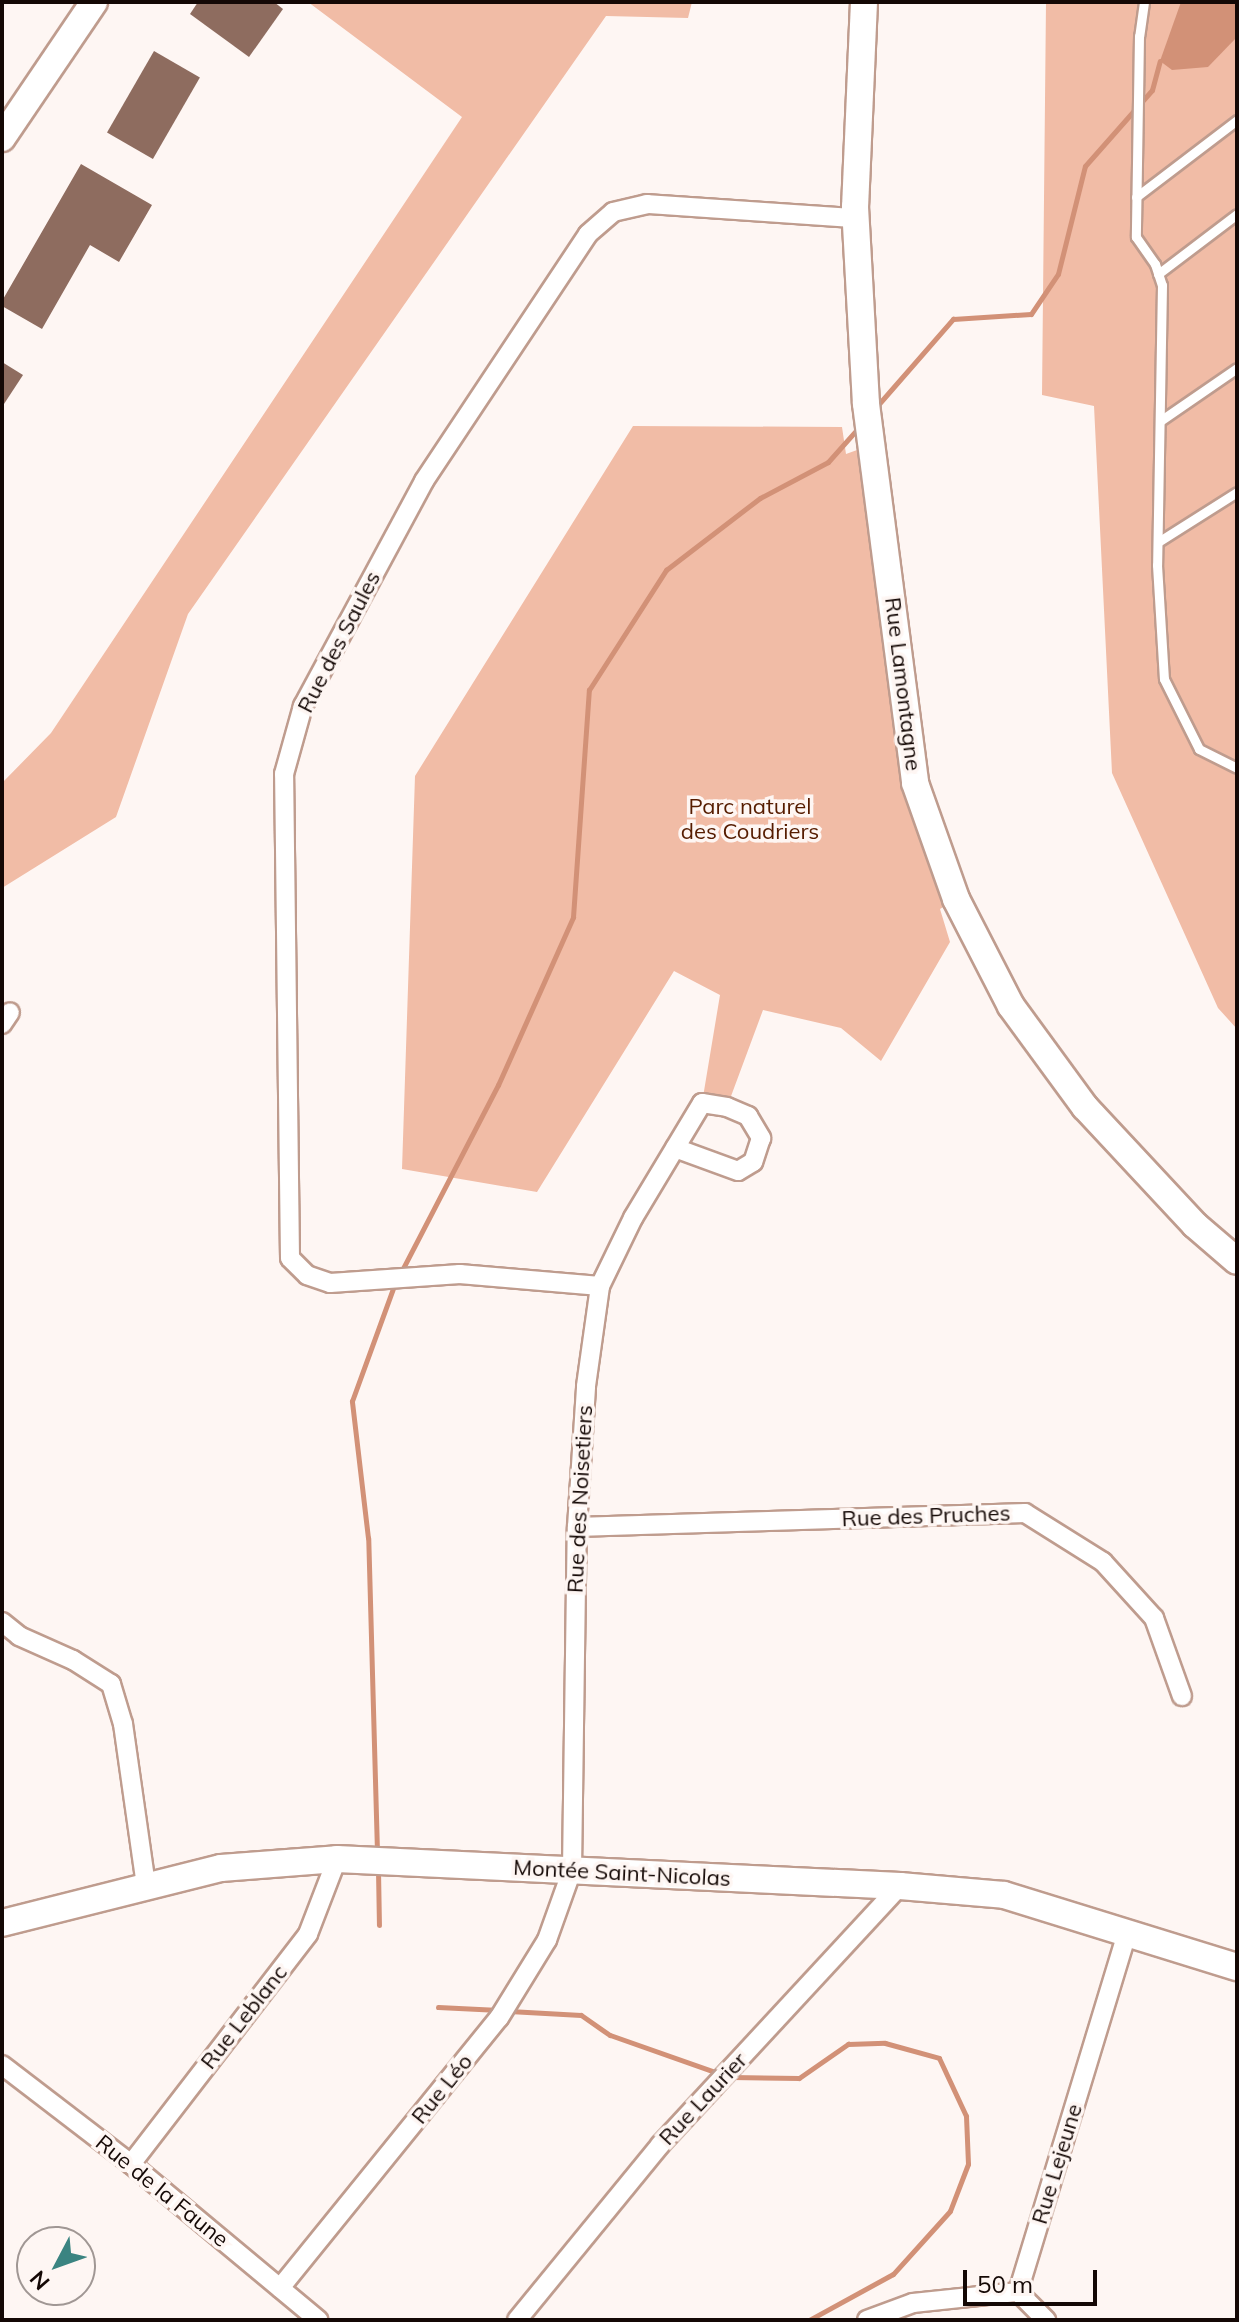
<!DOCTYPE html>
<html>
<head>
<meta charset="utf-8">
<style>
	body { margin:0 }
	#map { position:relative; width:1239px; height:2322px; overflow:hidden; background:#fef6f3; font-family:Mulish,sans-serif }
	div>[style] { position:absolute }
	.green>* { inset:0; background:#f1bca6 }
	.water>* { inset:0; background:#d29177 }
	.stream>* { height:5px; margin:-2.5px; padding:0 2.5px; transform-origin:2.5px; border-radius:2.5px; background:#d29177 }
	.building>* { inset:0; background:#8e6c5f; transform-origin:0 0 }
	.roads { filter:drop-shadow(2px 0 #bf9c8e) drop-shadow(-2px 0 #bf9c8e) drop-shadow(0 2px #bf9c8e) drop-shadow(0 -2px #bf9c8e) }
	.lane>* { height:9px; margin:-4.5px; padding:0 4.5px; transform-origin:4.5px; border-radius:4.5px; background:#fff }
	.street>* { height:18px; margin:-9px; padding:0 9px; transform-origin:9px; border-radius:9px; background:#fff }
	.secondary>* { height:26px; margin:-13px; padding:0 13px; transform-origin:13px; border-radius:13px; background:#fff }
	span { translate:-50% -50%; white-space:nowrap; text-align:center; line-height:1.15; -webkit-text-stroke:7px #fef6f3; paint-order:stroke }
	.street-label { font-size:22px; color:#140805 }
	.park-label { font-size:22px; color:#561c00 }
	.frame { position:absolute; inset:0; border:4px solid #140805; pointer-events:none }
	.north { position:absolute; left:16px; top:2226px; width:80px; height:80px; box-sizing:border-box; background:#fef6f3; border:2px solid #a09794; border-radius:50%; rotate:229deg; font-size:22px; font-weight:700; line-height:32px; text-align:center; color:#140805 }
	.north::after { content:''; display:block; margin:auto; width:28px; height:36px; background:#3b8481; clip-path:polygon(50% 0,100% 100%,50% 72%,0 100%) }
	.scale { position:absolute; left:963px; top:2270px; width:134px; height:36px; box-sizing:border-box; border:4px solid #140805; border-top:0; padding-left:10px; font-size:24px; line-height:28px; white-space:nowrap; color:#140805; -webkit-text-stroke:6px #fef6f3; paint-order:stroke }
</style>
</head>
<body>
<div id="map">
	<div class="green">
		<div style="clip-path:polygon(308px 2px,692px 2px,688px 18px,606px 16px,188px 614px,116px 817px,2px 888px,2px 783px,51px 733px,462px 117px)"></div>
		<div style="clip-path:polygon(1046px 2px,1237px 2px,1237px 1029px,1218px 1008px,1112px 773px,1094px 406px,1042px 395px)"></div>
		<div style="clip-path:polygon(633px 426px,842px 427px,846px 454px,871px 445px,915px 783px,956px 899px,940px 909px,950px 942px,881px 1061px,841px 1028px,763px 1010px,727px 1107px,702px 1103px,720px 995px,674px 971px,537px 1192px,402px 1169px,415px 776px)"></div>
	</div>
	<div class="water">
		<div style="clip-path:polygon(1181px 2px,1237px 2px,1237px 37px,1208px 67px,1172px 70px,1160px 61px)"></div>
	</div>
	<div class="stream">
		<div style="left:877px;top:406px;width:116px;rotate:-48.9deg"></div>
		<div style="left:953px;top:319px;width:78px;rotate:-3.7deg"></div>
		<div style="left:1031px;top:314px;width:48px;rotate:-56deg"></div>
		<div style="left:1058px;top:274px;width:111px;rotate:-76deg"></div>
		<div style="left:1085px;top:166px;width:101px;rotate:-48.6deg"></div>
		<div style="left:1152px;top:90px;width:30px;rotate:-75deg"></div>
		<div style="left:400px;top:1274px;width:213px;rotate:-62.6deg"></div>
		<div style="left:498px;top:1085px;width:184px;rotate:-65.9deg"></div>
		<div style="left:573px;top:917px;width:228px;rotate:-86deg"></div>
		<div style="left:589px;top:690px;width:143px;rotate:-57.3deg"></div>
		<div style="left:666px;top:570px;width:118px;rotate:-37.5deg"></div>
		<div style="left:760px;top:498px;width:77px;rotate:-27.9deg"></div>
		<div style="left:828px;top:462px;width:48px;rotate:-48.4deg"></div>
		<div style="left:377px;top:1852px;width:314px;rotate:-91.6deg"></div>
		<div style="left:368px;top:1538px;width:138px;rotate:-96.7deg"></div>
		<div style="left:352px;top:1401px;width:126px;rotate:-70deg"></div>
		<div style="left:378px;top:1870px;width:55px;rotate:89deg"></div>
		<div style="left:438px;top:2007px;width:61px;rotate:2.8deg"></div>
		<div style="left:509px;top:2011px;width:72px;rotate:3.2deg"></div>
		<div style="left:581px;top:2015px;width:35px;rotate:35deg"></div>
		<div style="left:610px;top:2035px;width:114px;rotate:19.4deg"></div>
		<div style="left:731px;top:2077px;width:68px;rotate:0.8deg"></div>
		<div style="left:799px;top:2078px;width:60px;rotate:-34.8deg"></div>
		<div style="left:848px;top:2044px;width:37px;rotate:-2deg"></div>
		<div style="left:885px;top:2043px;width:56px;rotate:15.5deg"></div>
		<div style="left:939px;top:2058px;width:64px;rotate:65deg"></div>
		<div style="left:966px;top:2116px;width:48px;rotate:87.6deg"></div>
		<div style="left:968px;top:2164px;width:50px;rotate:111deg"></div>
		<div style="left:950px;top:2211px;width:85px;rotate:132.1deg"></div>
		<div style="left:893px;top:2274px;width:96px;rotate:151.3deg"></div>
	</div>
	<div class="building">
		<div style="clip-path:polygon(198px 2px,274px 2px,283px 9px,249px 57px,190px 14px)"></div>
		<div style="left:154px;top:51px;width:53px;height:94px;rotate:30deg"></div>
		<div style="clip-path:polygon(81px 164px,152px 205px,119px 262px,90px 245px,42px 329px,2px 306px,2px 301px)"></div>
		<div style="clip-path:polygon(2px 362px,23px 375px,2px 407px)"></div>
	</div>
	<div class="roads">
		<div class="lane">
			<div style="left:1144px;top:2px;width:34px;rotate:98deg"></div>
			<div style="left:1139px;top:36px;width:201px;rotate:90.9deg"></div>
			<div style="left:1136px;top:237px;width:33px;rotate:55deg"></div>
			<div style="left:1155px;top:264px;width:22px;rotate:72deg"></div>
			<div style="left:1162px;top:285px;width:280px;rotate:91deg"></div>
			<div style="left:1157px;top:565px;width:114px;rotate:86.5deg"></div>
			<div style="left:1164px;top:679px;width:78px;rotate:63.4deg"></div>
			<div style="left:1199px;top:749px;width:42px;rotate:26.6deg"></div>
			<div style="left:1136px;top:197px;width:127px;rotate:-37.3deg"></div>
			<div style="left:1158px;top:274px;width:99px;rotate:-37.2deg"></div>
			<div style="left:1160px;top:421px;width:93px;rotate:-34.5deg"></div>
			<div style="left:1158px;top:542px;width:93px;rotate:-32.3deg"></div>
		</div>
		<div class="street">
			<div style="left:2px;top:1024px;width:14px;rotate:-56deg"></div>
			<div style="left:600px;top:1286px;width:141px;rotate:-175.1deg"></div>
			<div style="left:460px;top:1274px;width:130px;rotate:176deg"></div>
			<div style="left:330px;top:1283px;width:24px;rotate:-161deg"></div>
			<div style="left:307px;top:1275px;width:24px;rotate:-135deg"></div>
			<div style="left:290px;top:1258px;width:484px;rotate:-90.7deg"></div>
			<div style="left:284px;top:774px;width:71px;rotate:-74.4deg"></div>
			<div style="left:303px;top:706px;width:255px;rotate:-61.7deg"></div>
			<div style="left:424px;top:481px;width:296px;rotate:-56.4deg"></div>
			<div style="left:588px;top:234px;width:33px;rotate:-41deg"></div>
			<div style="left:613px;top:212px;width:35px;rotate:-13deg"></div>
			<div style="left:647px;top:204px;width:208px;rotate:3.9deg"></div>
			<div style="left:577px;top:1527px;width:448px;rotate:-1.8deg"></div>
			<div style="left:1025px;top:1513px;width:92px;rotate:32.1deg"></div>
			<div style="left:1103px;top:1562px;width:76px;rotate:47.7deg"></div>
			<div style="left:1154px;top:1618px;width:83px;rotate:70.3deg"></div>
			<div style="left:2px;top:1622px;width:22px;rotate:39deg"></div>
			<div style="left:19px;top:1636px;width:59px;rotate:24deg"></div>
			<div style="left:73px;top:1660px;width:45px;rotate:32.3deg"></div>
			<div style="left:111px;top:1684px;width:42px;rotate:73.3deg"></div>
			<div style="left:123px;top:1724px;width:163px;rotate:81.9deg"></div>
			<div style="left:2px;top:2065px;width:163px;rotate:37.5deg"></div>
			<div style="left:131px;top:2164px;width:244px;rotate:39.8deg"></div>
			<div style="left:131px;top:2164px;width:290px;rotate:-52.4deg"></div>
			<div style="left:308px;top:1934px;width:80px;rotate:-68.9deg"></div>
			<div style="left:280px;top:2288px;width:348px;rotate:-51deg"></div>
			<div style="left:499px;top:2018px;width:92px;rotate:-58.4deg"></div>
			<div style="left:547px;top:1940px;width:74px;rotate:-70.3deg"></div>
			<div style="left:572px;top:1870px;width:343px;rotate:-89.2deg"></div>
			<div style="left:577px;top:1527px;width:141px;rotate:-86.3deg"></div>
			<div style="left:586px;top:1386px;width:101px;rotate:-82deg"></div>
			<div style="left:600px;top:1286px;width:76px;rotate:-64.1deg"></div>
			<div style="left:633px;top:1218px;width:134px;rotate:-59deg"></div>
			<div style="left:702px;top:1103px;width:25px;rotate:9deg"></div>
			<div style="left:727px;top:1107px;width:23px;rotate:23deg"></div>
			<div style="left:748px;top:1116px;width:26px;rotate:59deg"></div>
			<div style="left:761px;top:1138px;width:25px;rotate:108deg"></div>
			<div style="left:753px;top:1162px;width:17px;rotate:149deg"></div>
			<div style="left:738px;top:1171px;width:67px;rotate:-159.9deg"></div>
			<div style="left:1018px;top:2292px;width:375px;rotate:-73.1deg"></div>
			<div style="left:1018px;top:2292px;width:40px;rotate:45deg"></div>
			<div style="left:517px;top:2320px;width:226px;rotate:-50.7deg"></div>
			<div style="left:660px;top:2145px;width:353px;rotate:-47.2deg"></div>
			<div style="left:867px;top:2320px;width:49px;rotate:-20.3deg"></div>
			<div style="left:913px;top:2303px;width:106px;rotate:-6deg"></div>
		</div>
		<div class="secondary">
			<div style="left:864px;top:2px;width:205px;rotate:92.5deg"></div>
			<div style="left:855px;top:207px;width:197px;rotate:86.8deg"></div>
			<div style="left:866px;top:404px;width:382px;rotate:82.6deg"></div>
			<div style="left:915px;top:783px;width:123px;rotate:70.5deg"></div>
			<div style="left:956px;top:899px;width:120px;rotate:62.8deg"></div>
			<div style="left:1011px;top:1006px;width:125px;rotate:53.8deg"></div>
			<div style="left:1085px;top:1107px;width:161px;rotate:47deg"></div>
			<div style="left:1195px;top:1225px;width:55px;rotate:40.6deg"></div>
			<div style="left:2px;top:138px;width:164px;rotate:-55.9deg"></div>
			<div style="left:2px;top:1923px;width:226px;rotate:-14.1deg"></div>
			<div style="left:221px;top:1868px;width:116px;rotate:-4.4deg"></div>
			<div style="left:337px;top:1859px;width:564px;rotate:2.75deg"></div>
			<div style="left:900px;top:1886px;width:104px;rotate:4.9deg"></div>
			<div style="left:1004px;top:1895px;width:244px;rotate:17.2deg"></div>
		</div>
	</div>
	<div class="street-label">
		<span style="left:339px;top:642px;rotate:-63deg">Rue des Saules</span>
		<span style="left:903px;top:684px;rotate:83deg">Rue Lamontagne</span>
		<span style="left:580px;top:1499px;rotate:-87deg">Rue des Noisetiers</span>
		<span style="left:926px;top:1516px;rotate:-2deg">Rue des Pruches</span>
		<span style="left:622px;top:1873px;rotate:3deg">Montée Saint-Nicolas</span>
		<span style="left:244px;top:2017px;rotate:-52deg">Rue Leblanc</span>
		<span style="left:442px;top:2089px;rotate:-51deg">Rue Léo</span>
		<span style="left:703px;top:2099px;rotate:-47deg">Rue Laurier</span>
		<span style="left:1057px;top:2164px;rotate:-73deg">Rue Lejeune</span>
		<span style="left:162px;top:2191px;rotate:39deg">Rue de la Faune</span>
	</div>
	<div class="park-label">
		<span style="left:750px;top:819px">Parc naturel<br>des Coudriers</span>
	</div>
	<div class="frame"></div>
	<div class="north">N</div>
	<div class="scale">50 m</div>
</div>
</body>
</html>
